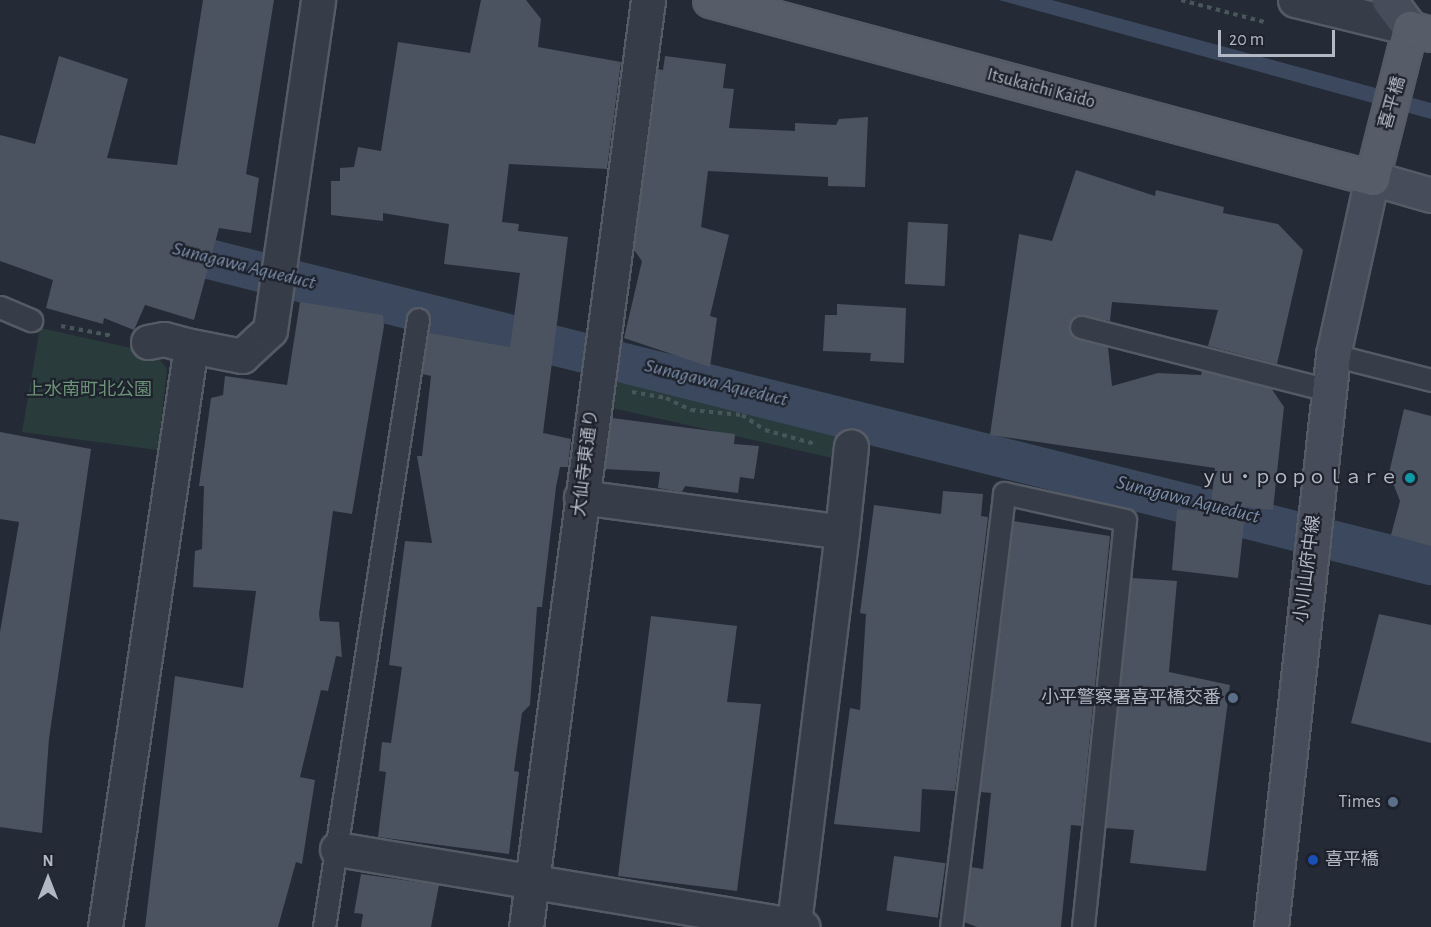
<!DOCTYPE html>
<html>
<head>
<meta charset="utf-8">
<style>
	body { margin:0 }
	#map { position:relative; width:1431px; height:927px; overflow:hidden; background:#242b37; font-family:"Alegreya Sans","Noto Sans JP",sans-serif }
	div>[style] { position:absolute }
	.green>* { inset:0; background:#2a3b3c }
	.water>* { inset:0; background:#3b485e }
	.canal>* { height:40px; margin:-20px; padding:0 20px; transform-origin:20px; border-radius:20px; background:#3b485e }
	.building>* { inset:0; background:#4b5260; transform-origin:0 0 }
	.path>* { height:4px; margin-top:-2px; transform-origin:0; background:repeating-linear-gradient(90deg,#485659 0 4.5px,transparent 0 9px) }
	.roads { filter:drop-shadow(2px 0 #555b65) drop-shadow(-2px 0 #555b65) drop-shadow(0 2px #555b65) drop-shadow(0 -2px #555b65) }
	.lane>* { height:21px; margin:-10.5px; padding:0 10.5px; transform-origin:10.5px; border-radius:10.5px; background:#373d48 }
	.street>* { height:33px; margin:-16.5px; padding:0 16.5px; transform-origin:16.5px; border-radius:16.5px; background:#373d48 }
	.secondary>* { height:33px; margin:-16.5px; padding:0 16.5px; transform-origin:16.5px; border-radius:16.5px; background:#464c5a }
	.primary>* { height:33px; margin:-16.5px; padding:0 16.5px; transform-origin:16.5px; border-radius:16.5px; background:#565c68 }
	.dots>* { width:16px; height:16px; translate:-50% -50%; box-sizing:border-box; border:3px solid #1d222c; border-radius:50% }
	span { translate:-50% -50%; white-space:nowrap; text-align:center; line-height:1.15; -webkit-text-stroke:4.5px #1d222c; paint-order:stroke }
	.street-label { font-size:18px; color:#b2b8c4 }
	.park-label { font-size:18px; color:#6c9277 }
	.poi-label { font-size:18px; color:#b2b8c4 }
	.right { translate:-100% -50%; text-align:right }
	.left { translate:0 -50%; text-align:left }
	.water-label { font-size:20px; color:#7d8ea9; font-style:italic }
	.north { position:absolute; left:18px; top:849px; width:60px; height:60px; -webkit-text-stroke:4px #1d222c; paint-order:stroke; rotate:0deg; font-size:16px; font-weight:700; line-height:24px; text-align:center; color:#b2b8c4 }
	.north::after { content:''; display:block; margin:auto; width:21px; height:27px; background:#b2b8c4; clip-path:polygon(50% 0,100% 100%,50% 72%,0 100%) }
	.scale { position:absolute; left:1218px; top:30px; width:117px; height:27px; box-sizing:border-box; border:3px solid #b2b8c4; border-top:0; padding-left:8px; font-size:18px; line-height:21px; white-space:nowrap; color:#b2b8c4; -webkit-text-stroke:4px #1d222c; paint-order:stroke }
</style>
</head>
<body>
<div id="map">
	<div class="green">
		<div style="clip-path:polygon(40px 328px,154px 353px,167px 369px,158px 450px,22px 432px)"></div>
		<div style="clip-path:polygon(606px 369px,838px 427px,832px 458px,604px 406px)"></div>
	</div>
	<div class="water">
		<div style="clip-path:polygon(999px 0,1052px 0,1431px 103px,1431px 119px)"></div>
	</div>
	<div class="canal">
		<div style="left:157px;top:246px;width:1313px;rotate:14.06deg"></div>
	</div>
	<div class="building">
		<div style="clip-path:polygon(203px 0,274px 0,246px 174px,259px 178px,251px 233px,219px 228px,194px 320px,145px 305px,134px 330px,104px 318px,103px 324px,46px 308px,53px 280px,0 261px,0 135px,35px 144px,59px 56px,128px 79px,107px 158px,177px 165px)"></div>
		<div style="clip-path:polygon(481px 0,526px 0,541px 19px,538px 47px,621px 62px,607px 169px,509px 164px,502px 222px,519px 224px,518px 231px,568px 237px,543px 433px,571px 439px,568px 467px,560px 467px,556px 487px,542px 607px,537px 607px,530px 705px,522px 713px,514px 771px,519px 772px,509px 854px,378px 837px,386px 772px,379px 771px,382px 742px,391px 743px,402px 667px,389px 665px,405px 541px,432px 543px,417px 456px,422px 456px,431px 376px,422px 374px,429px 333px,510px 347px,520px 273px,444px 264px,449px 224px,383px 213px,383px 221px,331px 215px,331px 181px,340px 181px,340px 168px,354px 167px,358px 147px,381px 151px,398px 42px,470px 53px)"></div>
		<div style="clip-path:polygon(665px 56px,726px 64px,723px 88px,734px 89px,729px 128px,795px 131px,795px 123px,836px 125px,839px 119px,868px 117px,865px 187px,828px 186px,828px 177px,708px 171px,701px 227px,729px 235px,710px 316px,717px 318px,710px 367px,624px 338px,642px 261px,634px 250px,658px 69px,663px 70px)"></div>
		<div style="clip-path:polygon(1076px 170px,1155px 196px,1156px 190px,1224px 207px,1223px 213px,1278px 224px,1303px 250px,1277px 364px,1208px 346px,1218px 310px,1112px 302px,1110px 321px,1078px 315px,1069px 324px,1073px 336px,1108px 347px,1112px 386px,1158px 373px,1201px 375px,1202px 371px,1271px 388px,1284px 407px,1273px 510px,1246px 507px,1238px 578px,1172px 570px,1177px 509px,1210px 512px,1215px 468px,990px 435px,1019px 234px,1052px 241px)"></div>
		<div style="left:908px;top:222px;width:40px;height:62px;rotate:3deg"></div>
		<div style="clip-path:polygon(300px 302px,383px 315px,384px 326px,352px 514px,333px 511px,319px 614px,320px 621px,339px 622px,342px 657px,336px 656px,328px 691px,321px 690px,300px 777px,315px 780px,302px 864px,296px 862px,278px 927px,145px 927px,175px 676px,243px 688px,256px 591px,193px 587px,195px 551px,202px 549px,204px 486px,199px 486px,211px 398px,223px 395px,225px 376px,287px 385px)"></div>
		<div style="clip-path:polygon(837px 304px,906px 308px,904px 363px,870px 361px,871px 353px,823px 351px,825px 315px,837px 315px)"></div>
		<div style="clip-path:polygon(1404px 409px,1431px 416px,1431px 546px,1391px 535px,1400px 501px,1389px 473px)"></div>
		<div style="clip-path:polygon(612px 418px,735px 434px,734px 444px,759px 446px,754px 479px,740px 477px,738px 493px,685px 486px,682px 492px,658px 488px,660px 472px,605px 469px)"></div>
		<div style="clip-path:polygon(0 432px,91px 449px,49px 739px,42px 833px,0 827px,0 632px,19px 522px,0 519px)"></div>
		<div style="clip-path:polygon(943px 491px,983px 494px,981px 516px,988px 517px,955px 791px,922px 789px,920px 832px,834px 824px,850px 708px,860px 710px,866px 614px,860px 613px,874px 505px,941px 514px)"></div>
		<div style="clip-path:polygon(1013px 521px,1110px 536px,1081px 826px,1071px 825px,1061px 927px,977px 927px,964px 922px,971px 867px,983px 869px,991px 793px,980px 792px)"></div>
		<div style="clip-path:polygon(1132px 578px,1177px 581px,1169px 672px,1230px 685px,1206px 871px,1130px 863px,1134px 830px,1106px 828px)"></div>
		<div style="clip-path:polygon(1379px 614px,1431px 625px,1431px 743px,1351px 723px)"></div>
		<div style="clip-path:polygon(651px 616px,737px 626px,727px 702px,761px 704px,737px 891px,618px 876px)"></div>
		<div style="left:894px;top:856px;width:52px;height:55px;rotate:8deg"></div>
		<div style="clip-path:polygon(361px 874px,439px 885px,431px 927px,361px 927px,363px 914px,354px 913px)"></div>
	</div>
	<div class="path">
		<div style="left:1181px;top:0;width:86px;rotate:14.8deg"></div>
		<div style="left:61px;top:326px;width:53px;rotate:10.9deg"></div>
		<div style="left:632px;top:392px;width:35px;rotate:10deg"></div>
		<div style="left:666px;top:398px;width:28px;rotate:26deg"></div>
		<div style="left:691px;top:410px;width:51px;rotate:5.6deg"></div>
		<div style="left:742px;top:415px;width:27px;rotate:33deg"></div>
		<div style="left:765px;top:430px;width:52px;rotate:15.6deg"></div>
	</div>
	<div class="roads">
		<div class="lane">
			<div style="left:0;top:307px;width:34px;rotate:23deg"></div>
			<div style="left:1081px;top:327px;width:256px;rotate:14.3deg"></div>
			<div style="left:1333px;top:355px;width:101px;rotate:14.3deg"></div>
			<div style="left:324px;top:927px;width:615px;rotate:-81.21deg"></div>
			<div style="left:951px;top:927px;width:437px;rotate:-83deg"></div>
			<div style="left:1004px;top:493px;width:124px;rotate:12.6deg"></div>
			<div style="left:1125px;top:520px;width:409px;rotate:95.9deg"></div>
		</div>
		<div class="street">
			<div style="left:1295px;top:0;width:118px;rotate:13.7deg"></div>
			<div style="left:148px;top:342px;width:16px;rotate:-11deg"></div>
			<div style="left:164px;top:339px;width:28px;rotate:15deg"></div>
			<div style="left:581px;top:497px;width:263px;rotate:7.6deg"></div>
			<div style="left:842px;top:532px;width:396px;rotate:97deg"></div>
			<div style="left:842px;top:532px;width:86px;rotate:-84deg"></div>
			<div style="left:337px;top:849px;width:472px;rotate:9.5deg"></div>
			<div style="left:105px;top:927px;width:587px;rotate:-81.58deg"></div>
			<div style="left:191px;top:346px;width:52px;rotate:11.1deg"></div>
			<div style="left:242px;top:356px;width:38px;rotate:-43deg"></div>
			<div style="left:270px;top:330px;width:333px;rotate:-81.7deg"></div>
			<div style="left:526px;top:927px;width:935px;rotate:-82.5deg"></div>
		</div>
		<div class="secondary">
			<div style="left:1389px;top:0;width:35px;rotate:53deg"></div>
			<div style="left:1271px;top:927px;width:575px;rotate:-83.81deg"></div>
			<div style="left:1333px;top:355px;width:181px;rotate:-77.6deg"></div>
			<div style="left:1372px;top:178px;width:61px;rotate:16.1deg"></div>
		</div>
		<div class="primary">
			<div style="left:710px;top:0;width:686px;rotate:15.05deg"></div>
			<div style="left:1372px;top:178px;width:155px;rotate:-75.8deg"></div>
			<div style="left:1410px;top:28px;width:22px;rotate:16deg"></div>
		</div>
	</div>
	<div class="dots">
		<div style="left:1410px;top:478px;background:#0f9aa8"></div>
		<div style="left:1233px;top:698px;background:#5c6f8a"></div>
		<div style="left:1393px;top:802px;background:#5c6f8a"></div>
		<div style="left:1313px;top:860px;background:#1a4fb4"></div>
	</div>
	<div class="street-label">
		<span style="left:1041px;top:89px;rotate:15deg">Itsukaichi Kaido</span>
		<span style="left:1393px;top:103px;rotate:-74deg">喜平橋</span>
		<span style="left:586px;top:463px;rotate:-83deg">大仙寺東通り</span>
		<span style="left:1308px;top:569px;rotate:-83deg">小川山府中線</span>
	</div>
	<div class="park-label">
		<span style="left:89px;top:390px">上水南町北公園</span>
	</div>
	<div class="poi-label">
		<span class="right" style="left:1398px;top:478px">ｙｕ・ｐｏｐｏｌａｒｅ</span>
		<span class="right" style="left:1221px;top:698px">小平警察署喜平橋交番</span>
		<span class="right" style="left:1381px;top:802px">Times</span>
		<span class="left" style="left:1325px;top:860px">喜平橋</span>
	</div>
	<div class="water-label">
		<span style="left:244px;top:266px;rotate:14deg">Sunagawa Aqueduct</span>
		<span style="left:716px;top:383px;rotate:14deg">Sunagawa Aqueduct</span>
		<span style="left:1188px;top:500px;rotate:14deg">Sunagawa Aqueduct</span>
	</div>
	<div class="north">N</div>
	<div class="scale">20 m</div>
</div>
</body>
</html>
